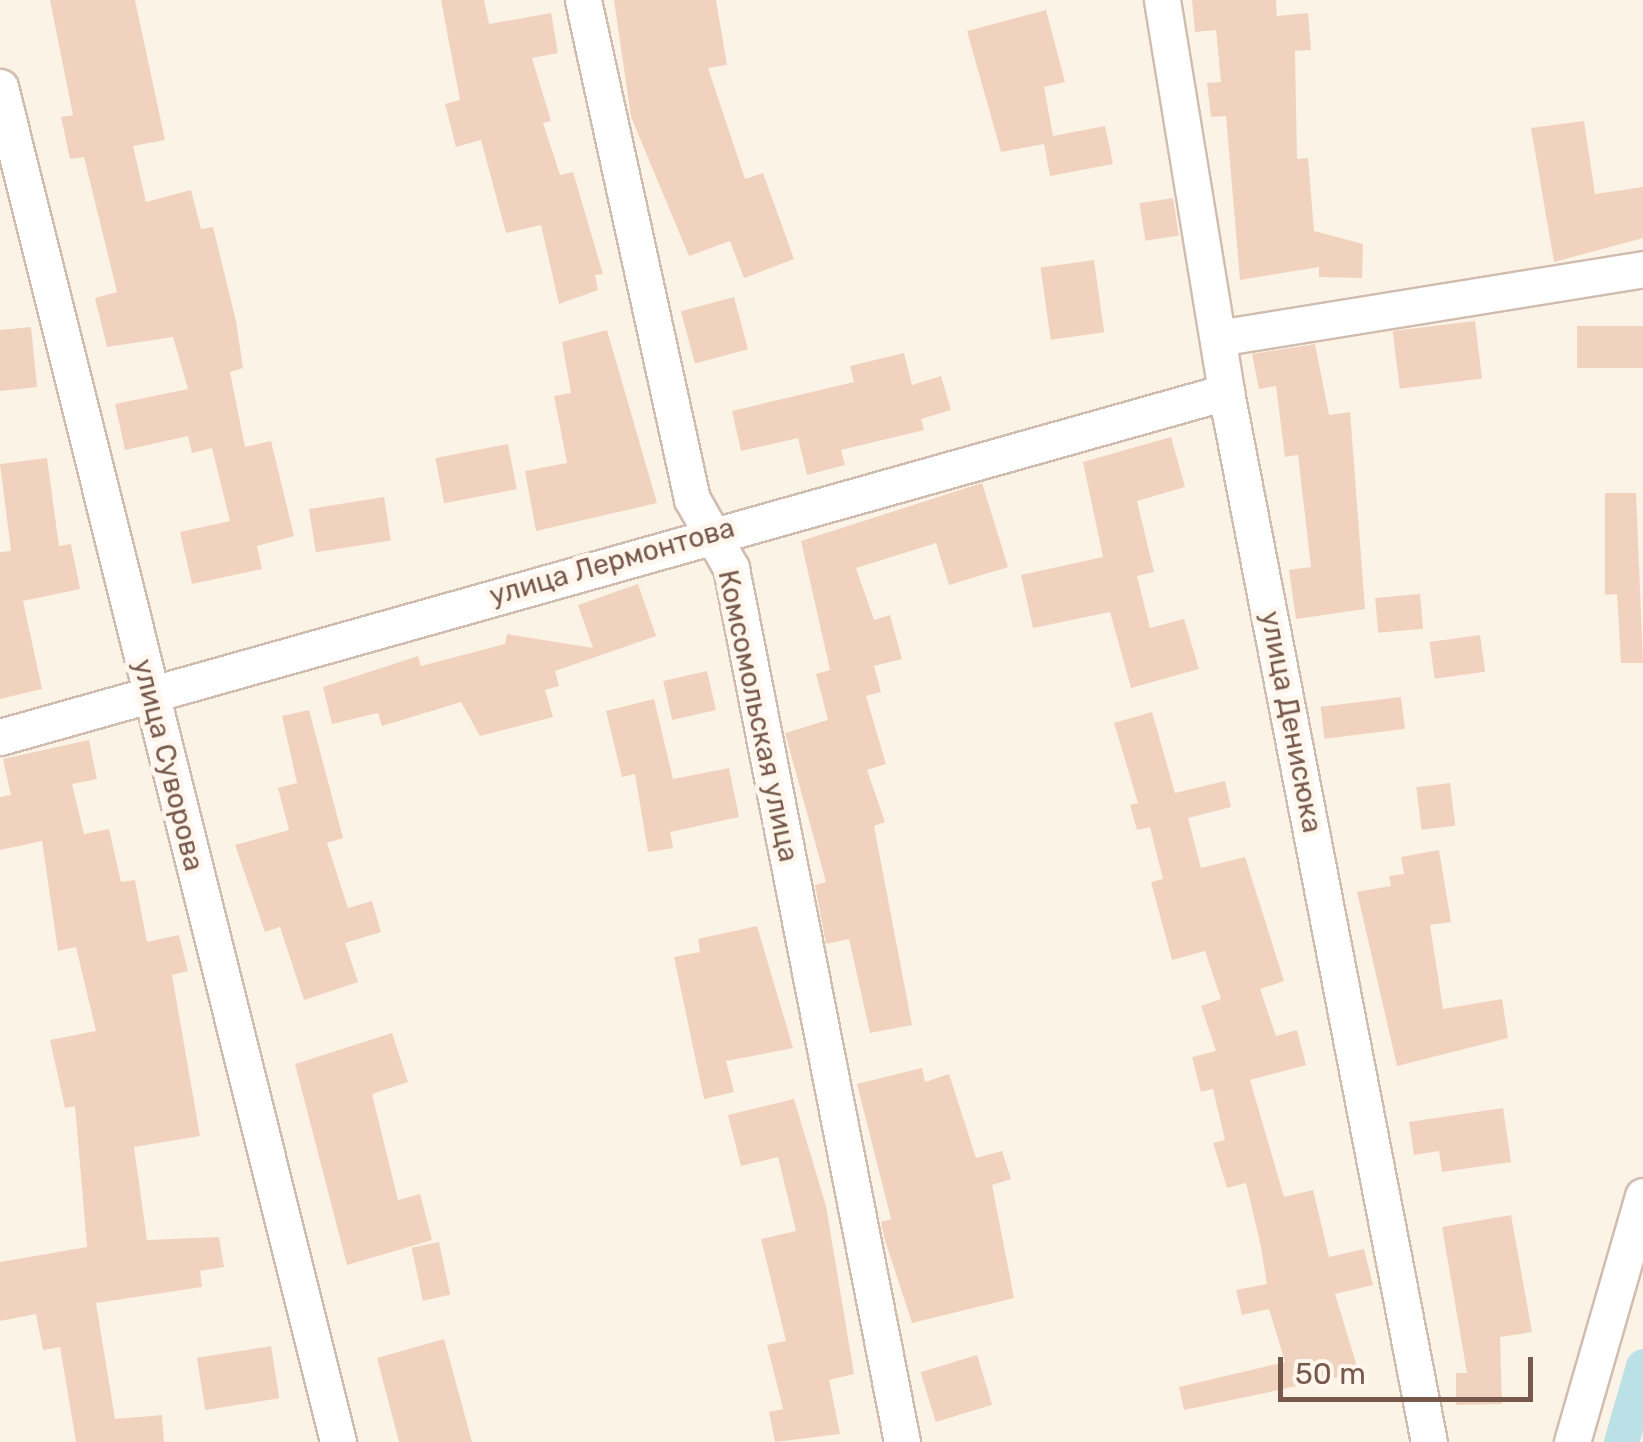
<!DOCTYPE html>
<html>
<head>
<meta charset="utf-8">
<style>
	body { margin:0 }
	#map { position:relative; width:1643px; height:1442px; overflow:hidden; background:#fcf3e7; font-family:Rubik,sans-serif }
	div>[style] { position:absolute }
	.canal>* { height:35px; margin:-17.5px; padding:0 17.5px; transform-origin:17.5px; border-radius:17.5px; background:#bbe1e6 }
	.building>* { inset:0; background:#f1d2bf; transform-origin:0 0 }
	.roads { filter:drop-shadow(2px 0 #d0bdaf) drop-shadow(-2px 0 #d0bdaf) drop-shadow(0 2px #d0bdaf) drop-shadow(0 -2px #d0bdaf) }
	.minor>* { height:35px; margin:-17.5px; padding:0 17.5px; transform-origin:17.5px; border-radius:17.5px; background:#fff }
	span { translate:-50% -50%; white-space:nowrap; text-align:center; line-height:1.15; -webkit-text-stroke:10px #fff7ed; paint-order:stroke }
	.street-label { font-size:28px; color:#76594b }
	.scale { position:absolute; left:1278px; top:1357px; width:255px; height:45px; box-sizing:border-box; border:5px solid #76594b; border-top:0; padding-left:12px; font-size:30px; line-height:35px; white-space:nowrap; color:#76594b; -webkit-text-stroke:8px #fff7ed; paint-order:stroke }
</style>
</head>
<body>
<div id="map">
	<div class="canal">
		<div style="left:1621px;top:1442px;width:79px;rotate:-73.9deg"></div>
	</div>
	<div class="building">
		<div style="clip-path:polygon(50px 0,135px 0,165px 140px,133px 146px,146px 202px,191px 190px,201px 229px,213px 227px,236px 321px,243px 368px,230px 372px,245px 447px,271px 441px,294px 536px,257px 546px,262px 569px,192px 584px,180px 532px,230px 521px,212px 448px,192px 453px,188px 436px,125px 450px,115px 404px,188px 389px,173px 337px,107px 347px,95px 298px,117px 292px,84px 157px,70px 159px,61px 117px,73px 115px)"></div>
		<div style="clip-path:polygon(441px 0,484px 0,489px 24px,551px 13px,558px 53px,532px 58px,551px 121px,543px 123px,560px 175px,573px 172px,603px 274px,595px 275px,598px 290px,559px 304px,541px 225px,506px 233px,481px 140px,456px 147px,445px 104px,460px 100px)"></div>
		<div style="clip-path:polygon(614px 0,716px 0,727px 65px,708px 68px,745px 179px,763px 173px,794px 259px,744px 278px,730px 241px,689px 256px,631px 117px)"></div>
		<div style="clip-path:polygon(1192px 0,1276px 0,1277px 16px,1308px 13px,1311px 50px,1295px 51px,1297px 159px,1308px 158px,1314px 231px,1363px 244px,1362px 278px,1319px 277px,1319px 267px,1240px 280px,1226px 116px,1211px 117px,1207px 83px,1221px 82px,1216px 30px,1195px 32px)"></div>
		<div style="clip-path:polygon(1046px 10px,1065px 82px,1044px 87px,1053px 136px,1105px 126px,1113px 164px,1050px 176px,1044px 144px,1001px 152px,967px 31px)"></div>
		<div style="clip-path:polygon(1584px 121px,1595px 194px,1643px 187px,1643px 238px,1554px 262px,1531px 128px)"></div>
		<div style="left:1173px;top:198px;width:38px;height:34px;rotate:81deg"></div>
		<div style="left:1094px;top:260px;width:73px;height:54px;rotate:82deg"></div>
		<div style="left:734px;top:297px;width:54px;height:55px;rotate:75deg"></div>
		<div style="left:1475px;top:321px;width:58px;height:83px;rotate:83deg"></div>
		<div style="left:1643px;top:326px;width:42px;height:66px;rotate:90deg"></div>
		<div style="clip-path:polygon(31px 327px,37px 387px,0 391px,0 330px)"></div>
		<div style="clip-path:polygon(607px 330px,657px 503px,536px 531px,525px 471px,567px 463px,554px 396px,571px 393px,562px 342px)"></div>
		<div style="clip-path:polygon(1315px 344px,1329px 415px,1350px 412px,1365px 609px,1296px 619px,1289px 570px,1311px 567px,1298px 455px,1285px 457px,1276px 386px,1259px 389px,1252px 354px)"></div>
		<div style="clip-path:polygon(904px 353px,912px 385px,941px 376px,951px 410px,921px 419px,924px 430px,841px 450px,845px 465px,807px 475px,798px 438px,741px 451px,732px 411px,854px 382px,850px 366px)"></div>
		<div style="clip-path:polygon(1171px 437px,1185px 487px,1137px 501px,1154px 572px,1137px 576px,1150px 628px,1184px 619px,1199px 669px,1131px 688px,1110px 612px,1033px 628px,1021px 575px,1103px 557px,1083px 462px)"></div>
		<div style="left:508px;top:444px;width:46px;height:74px;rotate:79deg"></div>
		<div style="clip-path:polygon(47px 458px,59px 546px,71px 544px,80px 589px,23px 601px,42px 689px,0 699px,0 552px,11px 551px,0 464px)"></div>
		<div style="clip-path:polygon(982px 483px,1008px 567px,949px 585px,936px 543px,856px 568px,874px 620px,890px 615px,902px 659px,874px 666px,881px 692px,866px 696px,886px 764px,867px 770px,885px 822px,874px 826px,912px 1025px,870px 1033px,849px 939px,826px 944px,815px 885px,826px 882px,785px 733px,828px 720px,816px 674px,830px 670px,801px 541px)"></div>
		<div style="clip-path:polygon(1605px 493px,1636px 493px,1643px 663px,1621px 663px,1617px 594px,1605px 595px)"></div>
		<div style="left:384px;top:497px;width:44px;height:76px;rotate:81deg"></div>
		<div style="clip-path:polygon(638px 584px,656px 636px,555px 671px,559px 686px,545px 690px,553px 717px,480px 736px,461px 702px,382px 726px,378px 713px,332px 724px,323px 687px,418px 656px,421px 666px,505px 644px,507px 634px,593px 648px,578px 605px)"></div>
		<div style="left:1420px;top:594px;width:35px;height:45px;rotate:85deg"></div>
		<div style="left:1480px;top:635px;width:37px;height:51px;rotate:82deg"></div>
		<div style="left:707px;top:671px;width:40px;height:45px;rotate:77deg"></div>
		<div style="left:1401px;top:697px;width:32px;height:81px;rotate:83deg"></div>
		<div style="clip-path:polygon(654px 699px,673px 779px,729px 768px,739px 817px,670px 832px,673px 848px,648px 852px,635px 774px,622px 777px,606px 711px)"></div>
		<div style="clip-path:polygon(309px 710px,343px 838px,327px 843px,348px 908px,372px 901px,381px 932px,345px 943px,358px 982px,304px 1000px,280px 927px,265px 932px,235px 845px,289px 830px,278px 788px,297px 783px,282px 716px)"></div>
		<div style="clip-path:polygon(1152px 712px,1175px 793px,1225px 781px,1231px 807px,1188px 818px,1201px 868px,1245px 857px,1284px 981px,1260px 989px,1276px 1036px,1297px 1030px,1306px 1065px,1250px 1080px,1284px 1197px,1313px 1190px,1329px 1257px,1364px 1249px,1373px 1285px,1335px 1294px,1359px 1373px,1184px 1410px,1179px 1387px,1285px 1362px,1269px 1309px,1242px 1315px,1236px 1290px,1267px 1284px,1261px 1247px,1246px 1183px,1227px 1188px,1213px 1143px,1225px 1140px,1213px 1089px,1201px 1092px,1192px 1057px,1216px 1051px,1201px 1006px,1221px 999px,1205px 951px,1172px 960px,1151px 882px,1163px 879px,1150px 827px,1137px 830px,1130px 805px,1138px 803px,1114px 723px)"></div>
		<div style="clip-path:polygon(89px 740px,97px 779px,72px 784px,84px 834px,109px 829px,121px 882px,135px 880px,147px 942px,179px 935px,188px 971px,172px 975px,200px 1136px,134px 1147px,147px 1240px,219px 1237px,224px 1267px,200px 1271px,202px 1287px,96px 1303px,115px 1419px,162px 1415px,164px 1442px,76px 1442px,60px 1347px,43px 1350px,36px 1314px,0 1321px,0 1262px,87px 1247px,75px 1106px,65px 1108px,50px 1040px,96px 1031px,76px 947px,58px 951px,42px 841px,0 850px,0 797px,11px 795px,3px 759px)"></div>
		<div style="left:1450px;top:783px;width:43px;height:34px;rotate:83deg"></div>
		<div style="clip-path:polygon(1439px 850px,1451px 922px,1430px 925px,1443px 1009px,1502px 999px,1508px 1038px,1397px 1066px,1357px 892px,1391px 886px,1389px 876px,1404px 874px,1401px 857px)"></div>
		<div style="clip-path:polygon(757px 926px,793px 1048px,726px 1061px,734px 1092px,704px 1099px,674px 957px,700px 952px,698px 939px)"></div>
		<div style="clip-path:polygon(392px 1033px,408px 1082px,372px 1094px,398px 1200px,420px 1194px,432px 1240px,347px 1265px,295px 1064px)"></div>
		<div style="clip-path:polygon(922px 1068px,925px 1082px,949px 1074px,976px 1158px,1002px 1151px,1011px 1179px,992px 1185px,1014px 1298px,912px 1323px,884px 1237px,881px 1222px,891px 1219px,857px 1084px)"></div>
		<div style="clip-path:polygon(794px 1099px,826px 1206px,854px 1374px,829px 1380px,840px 1434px,775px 1442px,769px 1412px,783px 1409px,767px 1345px,786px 1341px,761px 1239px,796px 1231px,778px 1157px,741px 1166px,728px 1115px)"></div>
		<div style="clip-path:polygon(1503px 1108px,1511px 1162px,1442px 1172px,1439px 1151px,1414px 1155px,1409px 1122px)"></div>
		<div style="clip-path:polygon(1511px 1215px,1532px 1332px,1500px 1337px,1502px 1404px,1456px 1405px,1456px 1373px,1467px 1373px,1442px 1227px)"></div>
		<div style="left:439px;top:1242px;width:54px;height:28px;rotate:78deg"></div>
		<div style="clip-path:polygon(444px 1339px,472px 1442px,399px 1442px,377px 1358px)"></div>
		<div style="left:271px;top:1346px;width:53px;height:75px;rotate:81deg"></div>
		<div style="left:977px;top:1355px;width:52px;height:59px;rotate:73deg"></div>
	</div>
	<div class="roads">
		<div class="minor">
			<div style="left:583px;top:0;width:511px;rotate:77.68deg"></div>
			<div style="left:692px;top:499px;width:79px;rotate:60.5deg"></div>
			<div style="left:731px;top:568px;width:891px;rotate:78.93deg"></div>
			<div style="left:1162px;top:0;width:397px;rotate:80.7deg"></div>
			<div style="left:1226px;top:392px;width:1069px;rotate:79.06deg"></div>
			<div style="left:0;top:87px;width:1397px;rotate:75.99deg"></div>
			<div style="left:1218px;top:338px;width:431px;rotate:-9.2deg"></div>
			<div style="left:0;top:737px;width:1274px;rotate:-15.72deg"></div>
			<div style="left:1572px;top:1442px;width:256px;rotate:-73.9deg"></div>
		</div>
	</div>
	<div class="street-label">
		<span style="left:612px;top:562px;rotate:-16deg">улица Лермонтова</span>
		<span style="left:758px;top:716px;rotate:78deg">Комсомольская улица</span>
		<span style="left:1291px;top:722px;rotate:79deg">улица Денисюка</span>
		<span style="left:168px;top:765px;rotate:76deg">улица Суворова</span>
	</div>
	<div class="scale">50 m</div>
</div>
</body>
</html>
